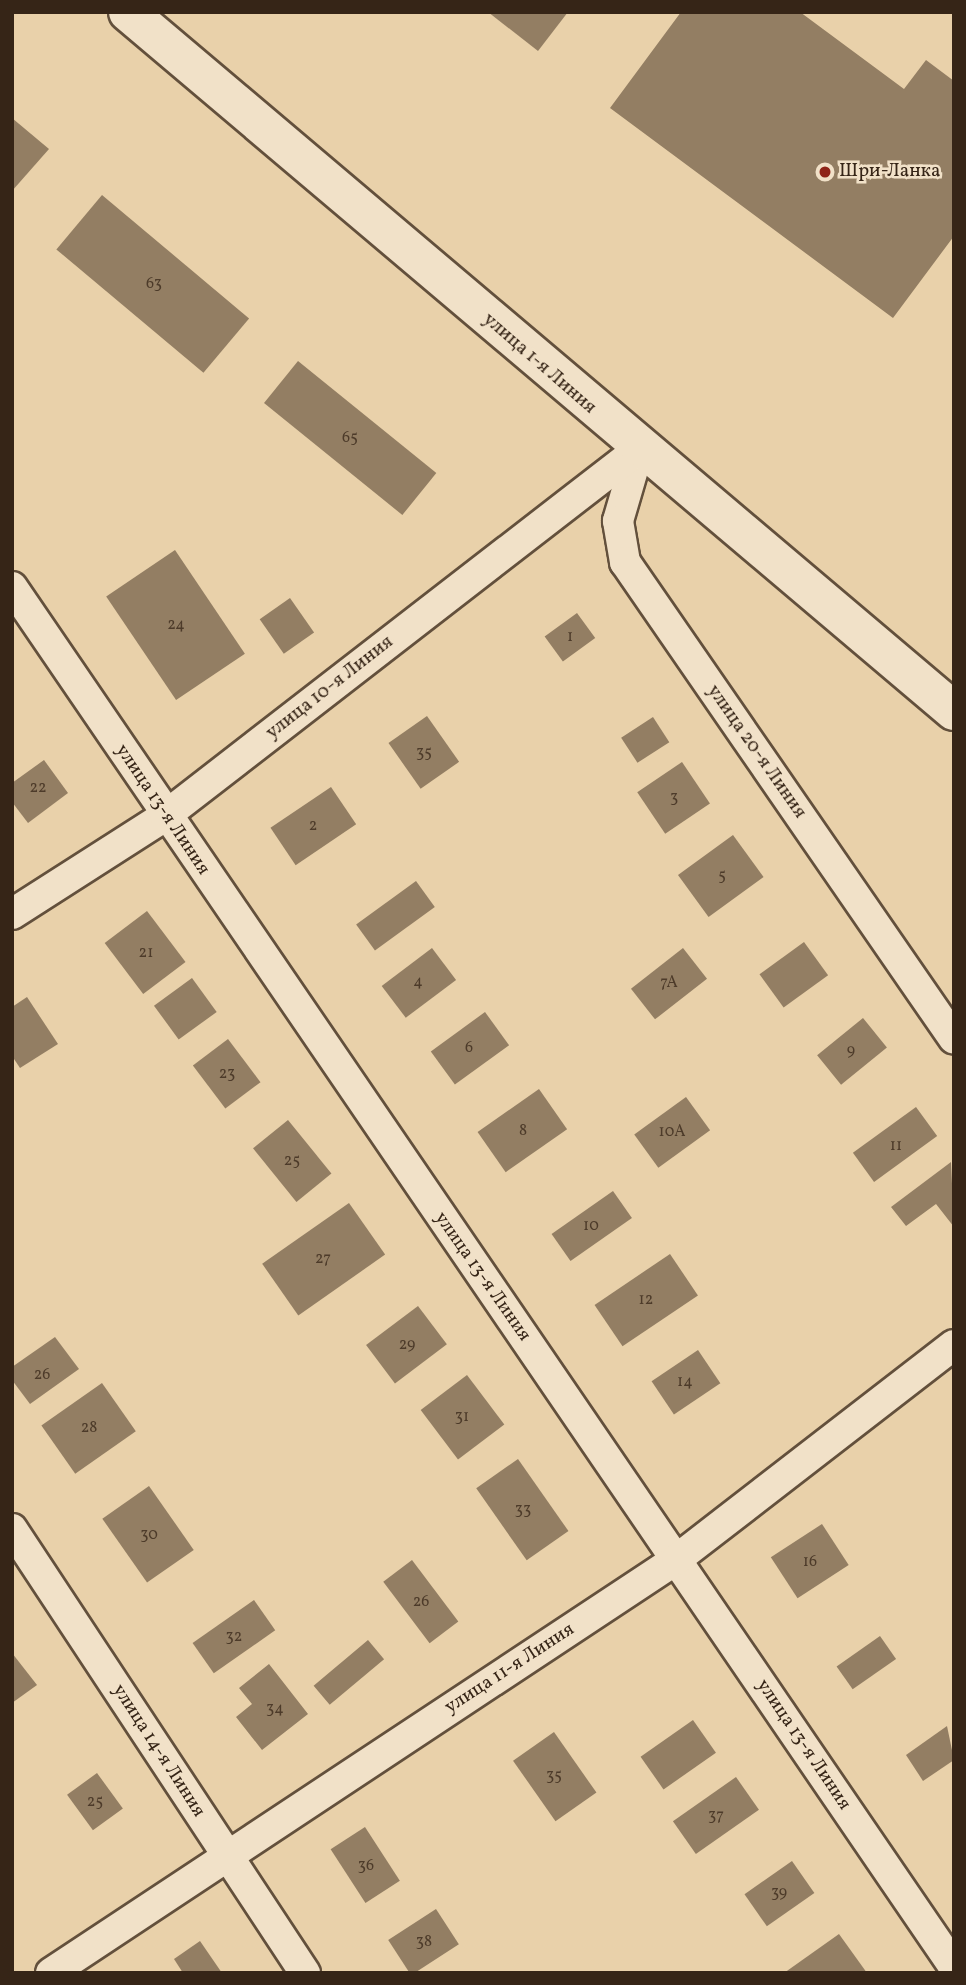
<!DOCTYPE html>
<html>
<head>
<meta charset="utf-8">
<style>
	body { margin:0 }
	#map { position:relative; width:966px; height:1985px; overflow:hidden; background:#e9d1aa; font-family:Vollkorn,serif }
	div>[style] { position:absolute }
	.building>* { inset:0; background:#937e63; transform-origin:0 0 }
	.roads { filter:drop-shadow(2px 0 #63503c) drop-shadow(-2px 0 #63503c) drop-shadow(0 2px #63503c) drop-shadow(0 -2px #63503c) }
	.street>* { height:30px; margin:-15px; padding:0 15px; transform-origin:15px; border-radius:15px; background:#f1e1c8 }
	.secondary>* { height:38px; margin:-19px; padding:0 19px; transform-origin:19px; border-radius:19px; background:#f1e1c8 }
	.dots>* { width:19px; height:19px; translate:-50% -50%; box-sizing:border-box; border:4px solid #f1e1c8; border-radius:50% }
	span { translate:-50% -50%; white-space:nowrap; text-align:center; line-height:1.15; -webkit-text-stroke:5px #f1e1c8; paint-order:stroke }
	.number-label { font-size:16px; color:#4d3b2a }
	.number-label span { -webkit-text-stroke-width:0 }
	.poi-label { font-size:19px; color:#362517 }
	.left { translate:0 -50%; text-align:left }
	.street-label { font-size:19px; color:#362517 }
	.frame { position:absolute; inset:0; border:14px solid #362517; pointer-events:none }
</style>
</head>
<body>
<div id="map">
	<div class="building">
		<div style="clip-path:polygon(488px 12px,568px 12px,538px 51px)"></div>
		<div style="clip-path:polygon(681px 12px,800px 12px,904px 89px,926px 60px,954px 81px,954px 236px,893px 318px,610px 108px)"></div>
		<div style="clip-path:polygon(12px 118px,49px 149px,12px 191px)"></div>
		<div style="left:102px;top:195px;width:192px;height:71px;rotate:40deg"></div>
		<div style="left:298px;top:361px;width:178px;height:54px;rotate:39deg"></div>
		<div style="left:175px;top:550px;width:125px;height:83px;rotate:56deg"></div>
		<div style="left:290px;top:598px;width:42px;height:37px;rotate:55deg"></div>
		<div style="left:577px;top:613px;width:31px;height:40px;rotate:54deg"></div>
		<div style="left:427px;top:716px;width:56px;height:47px;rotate:55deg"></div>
		<div style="left:653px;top:717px;width:30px;height:38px;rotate:57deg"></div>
		<div style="clip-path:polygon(44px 760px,68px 793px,28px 823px,12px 802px,12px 783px)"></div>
		<div style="left:682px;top:762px;width:50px;height:54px;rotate:56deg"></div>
		<div style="left:331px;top:787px;width:45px;height:73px;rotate:56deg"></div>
		<div style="left:733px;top:835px;width:52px;height:68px;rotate:54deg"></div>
		<div style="left:416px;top:881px;width:32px;height:74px;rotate:54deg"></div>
		<div style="left:147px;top:911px;width:64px;height:53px;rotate:53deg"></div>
		<div style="left:804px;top:942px;width:41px;height:55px;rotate:54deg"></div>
		<div style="left:432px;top:948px;width:40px;height:63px;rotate:53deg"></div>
		<div style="left:683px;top:948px;width:39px;height:66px;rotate:52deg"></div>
		<div style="left:192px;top:978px;width:42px;height:47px;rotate:54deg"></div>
		<div style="clip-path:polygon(27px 997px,58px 1044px,20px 1068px,12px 1056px,12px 1007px)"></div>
		<div style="left:485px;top:1012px;width:41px;height:67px;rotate:54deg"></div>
		<div style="left:863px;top:1018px;width:38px;height:59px;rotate:51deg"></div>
		<div style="left:228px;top:1039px;width:54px;height:44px;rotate:53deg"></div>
		<div style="left:539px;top:1089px;width:49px;height:75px;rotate:55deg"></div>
		<div style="left:686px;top:1097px;width:41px;height:64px;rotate:54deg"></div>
		<div style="left:916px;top:1107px;width:36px;height:78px;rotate:54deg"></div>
		<div style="left:288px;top:1120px;width:69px;height:45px;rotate:51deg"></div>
		<div style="clip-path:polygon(951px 1162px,954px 1227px,936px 1204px,906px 1226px,891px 1207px)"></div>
		<div style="left:613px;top:1191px;width:33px;height:75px;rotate:55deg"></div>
		<div style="left:349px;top:1203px;width:63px;height:106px;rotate:55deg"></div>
		<div style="left:670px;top:1254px;width:50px;height:91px;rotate:56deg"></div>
		<div style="left:418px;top:1306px;width:48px;height:65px;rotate:53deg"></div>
		<div style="clip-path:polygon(55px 1337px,79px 1369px,30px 1404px,12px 1380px,12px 1367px)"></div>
		<div style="left:698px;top:1350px;width:40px;height:56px;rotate:56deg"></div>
		<div style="left:467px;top:1375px;width:62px;height:58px;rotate:53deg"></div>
		<div style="left:102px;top:1383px;width:59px;height:74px;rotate:55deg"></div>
		<div style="left:518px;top:1459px;width:88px;height:51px;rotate:55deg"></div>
		<div style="left:149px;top:1486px;width:78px;height:57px;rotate:55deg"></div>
		<div style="left:822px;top:1524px;width:49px;height:61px;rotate:57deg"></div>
		<div style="left:412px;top:1560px;width:77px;height:36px;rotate:53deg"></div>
		<div style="left:254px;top:1600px;width:37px;height:75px;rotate:55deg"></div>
		<div style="left:880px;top:1636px;width:28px;height:53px;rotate:55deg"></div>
		<div style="left:368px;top:1640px;width:25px;height:71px;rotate:50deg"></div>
		<div style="clip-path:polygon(12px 1653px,37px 1685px,12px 1703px)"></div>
		<div style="clip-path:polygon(269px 1664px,308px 1714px,262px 1750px,236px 1717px,252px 1704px,239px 1688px)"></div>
		<div style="left:693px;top:1720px;width:40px;height:64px;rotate:55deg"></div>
		<div style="clip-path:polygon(947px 1726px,954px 1760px,923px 1781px,906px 1755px)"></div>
		<div style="left:554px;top:1732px;width:74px;height:50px;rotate:55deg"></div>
		<div style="left:97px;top:1773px;width:44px;height:37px;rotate:54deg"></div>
		<div style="left:736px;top:1777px;width:40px;height:77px;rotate:55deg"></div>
		<div style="left:365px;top:1827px;width:64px;height:41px;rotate:57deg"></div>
		<div style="left:792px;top:1861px;width:39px;height:58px;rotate:55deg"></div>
		<div style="left:436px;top:1909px;width:42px;height:57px;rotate:57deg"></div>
		<div style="clip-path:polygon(839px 1934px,867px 1973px,784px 1973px)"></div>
		<div style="clip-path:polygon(200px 1941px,222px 1973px,183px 1973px,174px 1959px)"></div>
	</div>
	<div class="roads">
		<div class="street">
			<div style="left:639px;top:449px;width:75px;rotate:106.3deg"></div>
			<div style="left:618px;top:521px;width:42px;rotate:80.3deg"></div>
			<div style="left:625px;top:562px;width:579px;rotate:55.4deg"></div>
			<div style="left:12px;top:587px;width:1671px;rotate:55.68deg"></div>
			<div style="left:12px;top:914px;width:182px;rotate:-32.6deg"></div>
			<div style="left:165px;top:816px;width:599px;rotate:-37.75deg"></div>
			<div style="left:12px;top:1529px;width:532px;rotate:56.58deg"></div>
			<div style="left:51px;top:1973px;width:751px;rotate:-33.48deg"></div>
			<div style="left:677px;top:1559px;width:350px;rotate:-37.7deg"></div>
		</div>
		<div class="secondary">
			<div style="left:128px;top:12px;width:1082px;rotate:40.24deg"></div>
		</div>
	</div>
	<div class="dots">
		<div style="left:825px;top:172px;background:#8f2418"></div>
	</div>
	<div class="number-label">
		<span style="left:154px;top:284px">63</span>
		<span style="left:350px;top:438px">65</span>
		<span style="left:176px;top:625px">24</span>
		<span style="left:570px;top:637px">1</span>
		<span style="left:424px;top:753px">35</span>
		<span style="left:38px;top:788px">22</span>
		<span style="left:674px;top:798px">3</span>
		<span style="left:313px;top:826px">2</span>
		<span style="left:722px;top:876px">5</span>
		<span style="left:146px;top:953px">21</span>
		<span style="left:418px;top:982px">4</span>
		<span style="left:669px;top:983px">7А</span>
		<span style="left:469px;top:1048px">6</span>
		<span style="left:851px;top:1051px">9</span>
		<span style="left:227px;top:1074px">23</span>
		<span style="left:523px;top:1131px">8</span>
		<span style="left:672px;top:1132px">10А</span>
		<span style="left:896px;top:1146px">11</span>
		<span style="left:292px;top:1161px">25</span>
		<span style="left:591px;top:1226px">10</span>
		<span style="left:323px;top:1259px">27</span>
		<span style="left:646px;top:1300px">12</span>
		<span style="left:407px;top:1345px">29</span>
		<span style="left:42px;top:1375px">26</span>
		<span style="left:685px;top:1382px">14</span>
		<span style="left:462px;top:1417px">31</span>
		<span style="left:89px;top:1428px">28</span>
		<span style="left:523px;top:1510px">33</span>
		<span style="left:149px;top:1535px">30</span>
		<span style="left:810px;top:1562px">16</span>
		<span style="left:421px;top:1602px">26</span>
		<span style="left:234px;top:1637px">32</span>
		<span style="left:275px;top:1709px">34</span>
		<span style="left:554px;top:1776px">35</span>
		<span style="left:95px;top:1802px">25</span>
		<span style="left:716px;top:1816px">37</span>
		<span style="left:366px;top:1866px">36</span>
		<span style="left:779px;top:1893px">39</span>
		<span style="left:424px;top:1942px">38</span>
	</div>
	<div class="poi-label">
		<span class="left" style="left:839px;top:172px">Шри-Ланка</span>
	</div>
	<div class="street-label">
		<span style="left:539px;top:364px;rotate:41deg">улица 1-я Линия</span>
		<span style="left:330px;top:688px;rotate:-38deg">улица 10-я Линия</span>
		<span style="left:756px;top:752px;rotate:55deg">улица 20-я Линия</span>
		<span style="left:162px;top:810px;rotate:56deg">улица 13-я Линия</span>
		<span style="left:482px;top:1277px;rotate:55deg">улица 13-я Линия</span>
		<span style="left:510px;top:1669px;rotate:-33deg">улица 11-я Линия</span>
		<span style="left:803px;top:1745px;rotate:56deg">улица 13-я Линия</span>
		<span style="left:158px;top:1751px;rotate:57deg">улица 14-я Линия</span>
	</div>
	<div class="frame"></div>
</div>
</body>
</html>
